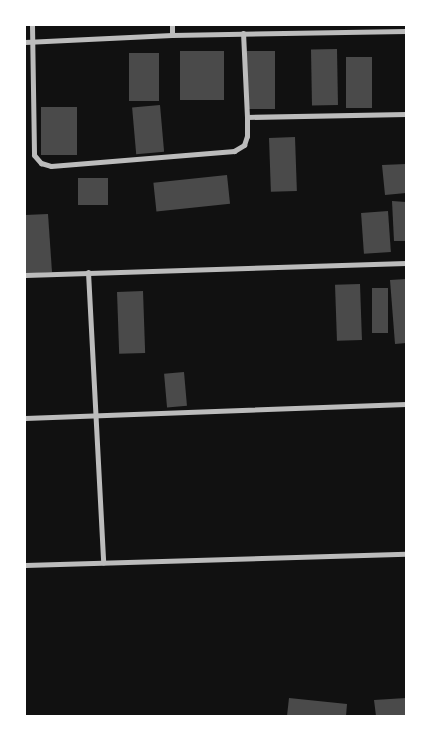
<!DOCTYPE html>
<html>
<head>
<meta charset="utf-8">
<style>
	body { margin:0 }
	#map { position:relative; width:431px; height:741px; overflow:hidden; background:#111; font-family:"Golos Text",sans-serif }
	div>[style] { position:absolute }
	.building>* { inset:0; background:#4a4a4a; transform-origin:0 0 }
	.minor>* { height:5px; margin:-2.5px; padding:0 2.5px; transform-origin:2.5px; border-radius:2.5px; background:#bcbcbc }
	span { translate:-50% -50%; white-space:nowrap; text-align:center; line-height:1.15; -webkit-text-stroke:4px #fff; paint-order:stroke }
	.frame { position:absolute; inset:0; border:26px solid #fff; pointer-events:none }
</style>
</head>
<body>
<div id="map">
	<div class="building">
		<div style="left:337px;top:49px;width:56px;height:26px;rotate:89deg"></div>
		<div style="left:180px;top:51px;width:44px;height:49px"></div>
		<div style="left:247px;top:51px;width:28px;height:58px"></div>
		<div style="left:129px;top:53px;width:30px;height:48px"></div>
		<div style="left:346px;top:57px;width:26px;height:51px"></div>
		<div style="left:160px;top:105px;width:47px;height:28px;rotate:85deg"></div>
		<div style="left:41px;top:107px;width:36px;height:48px"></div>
		<div style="left:295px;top:137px;width:54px;height:26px;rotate:88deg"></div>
		<div style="clip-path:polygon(406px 164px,406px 193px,385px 195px,382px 165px)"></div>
		<div style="left:227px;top:175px;width:29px;height:74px;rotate:84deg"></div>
		<div style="left:78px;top:178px;width:30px;height:27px"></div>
		<div style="clip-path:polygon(392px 201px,406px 202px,406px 241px,394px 241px)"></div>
		<div style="left:388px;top:211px;width:41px;height:27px;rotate:86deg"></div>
		<div style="clip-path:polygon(48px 214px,52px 272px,25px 274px,25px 215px)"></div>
		<div style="clip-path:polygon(406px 279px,406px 343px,395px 344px,390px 280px)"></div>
		<div style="left:360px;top:284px;width:56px;height:25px;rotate:88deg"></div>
		<div style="left:372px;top:288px;width:16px;height:45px"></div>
		<div style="left:143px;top:291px;width:62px;height:26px;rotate:88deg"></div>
		<div style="left:184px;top:372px;width:34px;height:20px;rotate:85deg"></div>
		<div style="clip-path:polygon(289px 698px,347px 704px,346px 716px,287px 716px)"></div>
		<div style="clip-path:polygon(406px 698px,406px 716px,376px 716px,374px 700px)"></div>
	</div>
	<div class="minor">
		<div style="left:32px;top:25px;width:130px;rotate:89.1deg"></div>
		<div style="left:34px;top:155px;width:11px;rotate:49deg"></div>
		<div style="left:41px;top:163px;width:10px;rotate:17deg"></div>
		<div style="left:51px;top:166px;width:184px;rotate:-4.7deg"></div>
		<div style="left:234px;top:151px;width:12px;rotate:-31deg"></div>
		<div style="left:244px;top:145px;width:9px;rotate:-72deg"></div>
		<div style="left:247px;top:136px;width:19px;rotate:-90deg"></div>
		<div style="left:247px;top:117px;width:84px;rotate:-92.7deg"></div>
		<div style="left:172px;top:35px;width:10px;rotate:-90deg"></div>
		<div style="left:25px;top:42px;width:147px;rotate:-2.7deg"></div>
		<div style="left:172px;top:35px;width:234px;rotate:-1deg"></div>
		<div style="left:247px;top:117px;width:159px;rotate:-1.1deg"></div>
		<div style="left:88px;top:272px;width:291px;rotate:87deg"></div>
		<div style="left:25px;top:275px;width:381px;rotate:-1.8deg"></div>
		<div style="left:25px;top:418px;width:381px;rotate:-2.1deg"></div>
		<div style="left:25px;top:565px;width:381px;rotate:-1.7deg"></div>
	</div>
	<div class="frame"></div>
</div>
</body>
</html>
